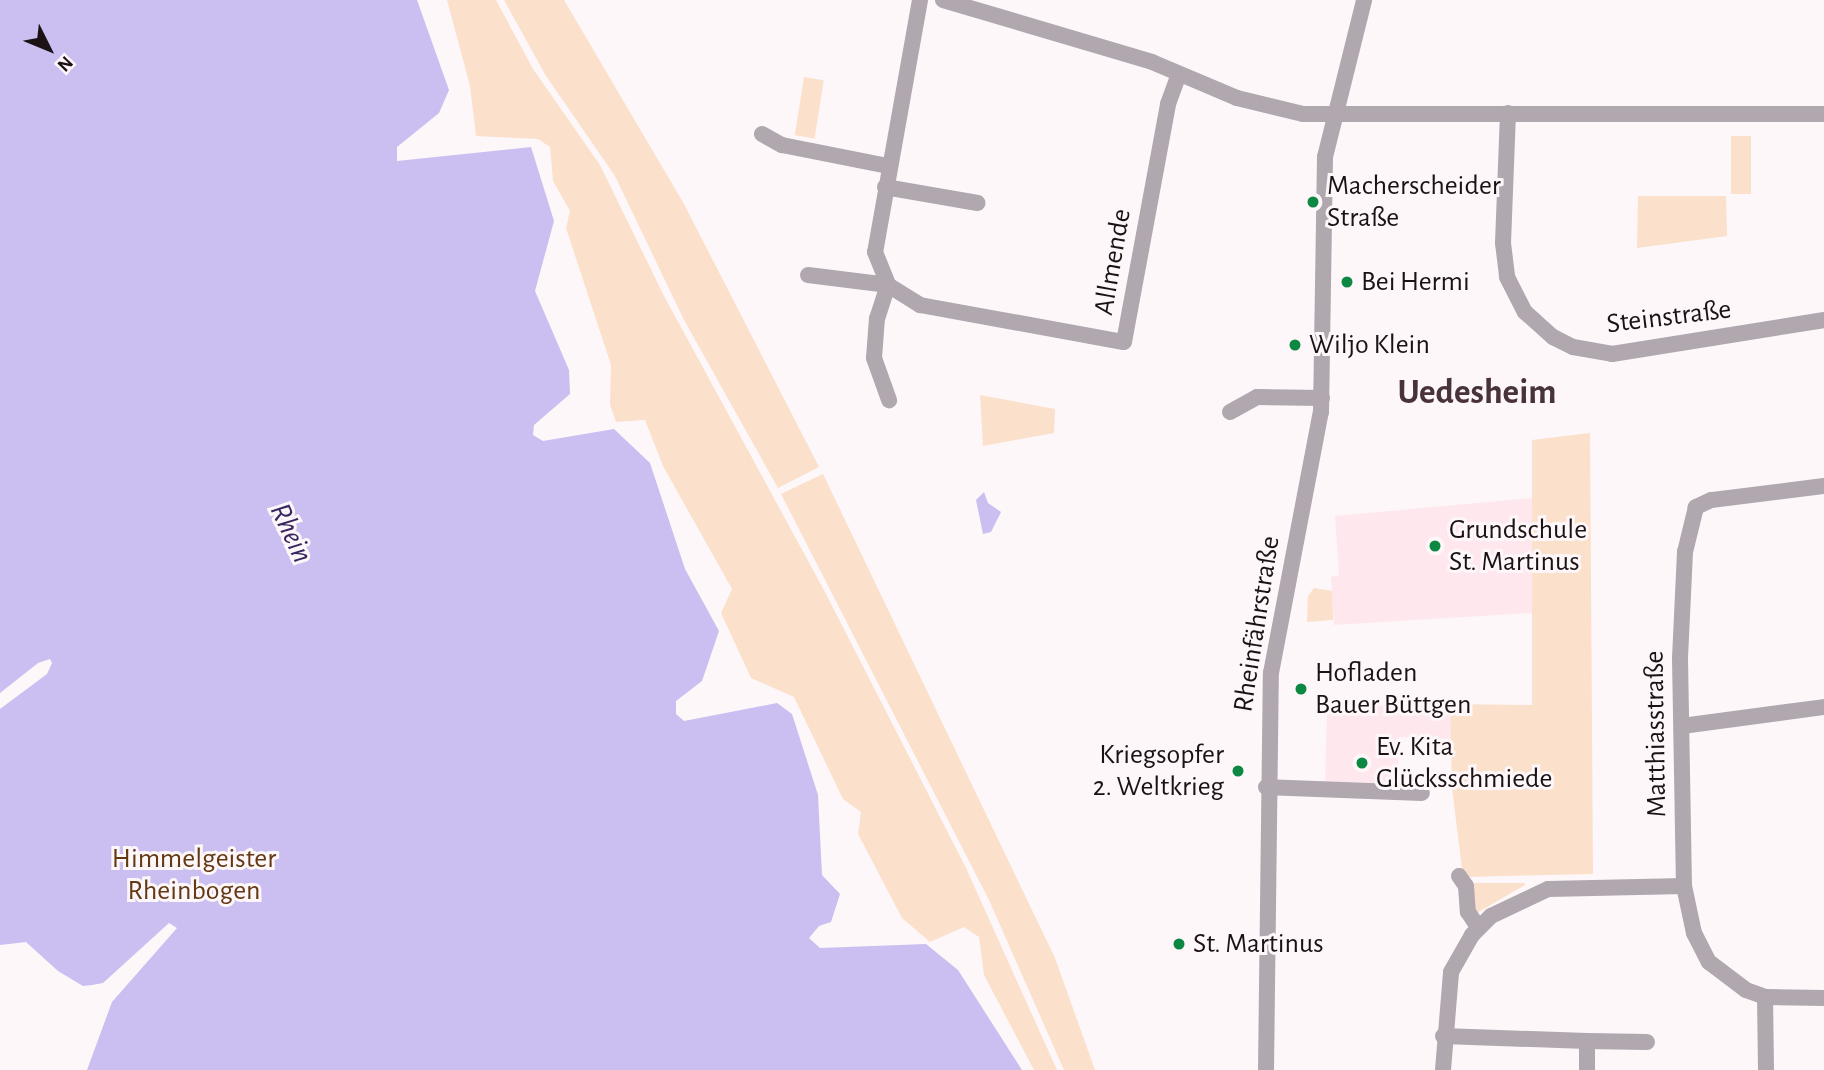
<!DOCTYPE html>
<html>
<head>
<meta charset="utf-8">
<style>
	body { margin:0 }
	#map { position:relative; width:1824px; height:1070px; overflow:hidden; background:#fdf7f9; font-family:"Alegreya Sans",sans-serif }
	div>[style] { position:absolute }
	.built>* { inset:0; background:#fee8ee }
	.green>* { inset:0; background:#fbe0cc; transform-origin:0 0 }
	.water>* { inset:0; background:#cabff0 }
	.minor>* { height:16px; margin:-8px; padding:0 8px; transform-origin:8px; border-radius:8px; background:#b0a7af }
	.dots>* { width:19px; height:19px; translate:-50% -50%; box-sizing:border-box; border:4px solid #fdf7f9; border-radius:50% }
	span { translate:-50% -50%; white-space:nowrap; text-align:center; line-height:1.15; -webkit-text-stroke:6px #fdf7f9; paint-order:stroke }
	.poi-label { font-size:28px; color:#1c1215 }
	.left { translate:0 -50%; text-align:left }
	.right { translate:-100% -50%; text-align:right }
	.street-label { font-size:28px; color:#1c1215 }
	.park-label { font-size:28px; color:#633812 }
	.water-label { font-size:30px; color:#392660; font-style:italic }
	.district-label { font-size:35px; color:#49333a; font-weight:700 }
	.north { position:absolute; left:14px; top:14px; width:70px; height:70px; -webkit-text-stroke:5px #fdf7f9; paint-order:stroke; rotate:133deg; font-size:19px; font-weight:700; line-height:28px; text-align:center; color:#1c1215 }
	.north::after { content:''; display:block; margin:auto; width:24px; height:32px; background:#1c1215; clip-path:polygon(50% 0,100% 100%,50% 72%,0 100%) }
</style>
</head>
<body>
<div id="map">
	<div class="built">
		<div style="clip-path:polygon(1532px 498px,1532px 613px,1334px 625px,1331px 577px,1339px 575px,1335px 516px)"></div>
		<div style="clip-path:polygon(1450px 704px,1451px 739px,1399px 737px,1398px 789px,1325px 788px,1327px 707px)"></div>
	</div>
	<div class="green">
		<div style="clip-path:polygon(447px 0,496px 0,533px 69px,600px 165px,664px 296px,825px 592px,966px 868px,1057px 1070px,1034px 1070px,984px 975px,979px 937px,964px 927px,930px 942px,902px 918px,858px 834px,861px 812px,843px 799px,794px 697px,751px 678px,721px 613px,732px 589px,663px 466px,645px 420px,616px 422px,610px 405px,611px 365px,566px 228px,570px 211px,553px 181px,550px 147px,538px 139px,476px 136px,470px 86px)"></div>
		<div style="clip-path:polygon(504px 0,564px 0,684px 204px,819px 467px,778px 488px,684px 320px,615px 176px,546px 76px)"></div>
		<div style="left:804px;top:77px;width:20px;height:59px;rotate:9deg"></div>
		<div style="left:1731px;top:136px;width:20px;height:58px"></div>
		<div style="clip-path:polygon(1638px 196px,1726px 196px,1727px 236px,1637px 248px)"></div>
		<div style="clip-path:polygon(980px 395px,1055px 409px,1054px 433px,983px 446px)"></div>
		<div style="clip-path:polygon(1590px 433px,1593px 874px,1463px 877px,1452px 788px,1450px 704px,1532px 705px,1532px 440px)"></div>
		<div style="clip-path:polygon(823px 474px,1055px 958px,1095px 1070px,1064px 1070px,989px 900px,781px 494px)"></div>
		<div style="clip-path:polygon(1314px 588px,1332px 591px,1333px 620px,1307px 622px,1308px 596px)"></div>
		<div style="clip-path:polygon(1472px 883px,1525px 883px,1525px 885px,1475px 914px)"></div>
	</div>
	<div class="water">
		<div style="clip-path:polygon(0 0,417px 0,449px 90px,439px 113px,397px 147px,397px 161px,531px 147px,554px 221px,535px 291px,569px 370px,570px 394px,534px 425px,533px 435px,543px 441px,614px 429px,650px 463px,685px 569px,719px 631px,702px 681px,676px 701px,676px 714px,684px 721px,777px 703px,792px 714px,818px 795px,822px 875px,840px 894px,831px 922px,819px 926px,809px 938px,820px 948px,926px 944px,958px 970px,1022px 1070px,87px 1070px,112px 1002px,177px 928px,169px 923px,103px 983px,92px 985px,83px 986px,58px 971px,26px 942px,0 945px,0 709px,47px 674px,52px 663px,50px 659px,38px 663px,0 693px)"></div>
		<div style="clip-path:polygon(984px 492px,988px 503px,1001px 512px,991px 532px,983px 534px,976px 500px)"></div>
	</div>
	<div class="minor">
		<div style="left:920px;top:0;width:256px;rotate:100.1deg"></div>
		<div style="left:875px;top:252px;width:35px;rotate:68deg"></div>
		<div style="left:888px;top:285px;width:38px;rotate:32deg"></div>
		<div style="left:920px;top:305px;width:207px;rotate:10.3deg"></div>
		<div style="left:1124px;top:342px;width:242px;rotate:-79.5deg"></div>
		<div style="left:1168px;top:104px;width:32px;rotate:-70deg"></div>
		<div style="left:943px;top:0;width:218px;rotate:16.5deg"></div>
		<div style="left:1152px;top:62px;width:92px;rotate:23deg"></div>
		<div style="left:1237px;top:98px;width:68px;rotate:13.6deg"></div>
		<div style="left:1303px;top:114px;width:521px"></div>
		<div style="left:1508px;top:113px;width:130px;rotate:92.2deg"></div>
		<div style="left:1503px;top:243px;width:34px;rotate:83deg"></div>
		<div style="left:1507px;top:277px;width:39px;rotate:63deg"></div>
		<div style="left:1525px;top:312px;width:38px;rotate:42deg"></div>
		<div style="left:1553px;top:337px;width:22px;rotate:27deg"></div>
		<div style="left:1573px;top:347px;width:40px;rotate:10deg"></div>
		<div style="left:1612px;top:354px;width:215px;rotate:-9.1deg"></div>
		<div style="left:762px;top:134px;width:23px;rotate:29deg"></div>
		<div style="left:782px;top:145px;width:108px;rotate:11.2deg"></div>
		<div style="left:885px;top:187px;width:94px;rotate:9.8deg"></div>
		<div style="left:808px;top:275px;width:81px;rotate:7.1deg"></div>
		<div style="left:888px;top:285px;width:35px;rotate:108deg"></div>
		<div style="left:877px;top:318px;width:40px;rotate:94.3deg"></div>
		<div style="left:874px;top:358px;width:45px;rotate:70.3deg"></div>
		<div style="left:1230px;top:412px;width:31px;rotate:-29deg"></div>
		<div style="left:1257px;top:397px;width:65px;rotate:0.9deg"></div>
		<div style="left:1824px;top:486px;width:114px;rotate:172.9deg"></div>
		<div style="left:1711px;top:500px;width:17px;rotate:155deg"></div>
		<div style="left:1696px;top:507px;width:46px;rotate:103.7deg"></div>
		<div style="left:1685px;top:552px;width:106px;rotate:92.7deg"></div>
		<div style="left:1680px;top:658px;width:228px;rotate:89deg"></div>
		<div style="left:1684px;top:886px;width:48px;rotate:78deg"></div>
		<div style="left:1694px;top:933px;width:33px;rotate:63deg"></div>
		<div style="left:1709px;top:962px;width:46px;rotate:37.1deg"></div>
		<div style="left:1746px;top:990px;width:20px;rotate:20deg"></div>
		<div style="left:1765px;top:997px;width:59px;rotate:1deg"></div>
		<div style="left:1682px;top:726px;width:143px;rotate:-7.6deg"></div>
		<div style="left:1266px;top:787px;width:156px;rotate:2.2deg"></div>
		<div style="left:1459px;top:876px;width:12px;rotate:55deg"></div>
		<div style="left:1466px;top:886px;width:26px;rotate:86deg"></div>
		<div style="left:1468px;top:912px;width:18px;rotate:56deg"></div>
		<div style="left:1765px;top:997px;width:73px;rotate:89.2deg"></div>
		<div style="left:1443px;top:1036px;width:144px;rotate:2deg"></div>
		<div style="left:1587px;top:1041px;width:29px;rotate:90deg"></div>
		<div style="left:1587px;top:1041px;width:60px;rotate:1deg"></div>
		<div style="left:1266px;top:1070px;width:397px;rotate:-89.3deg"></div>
		<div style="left:1271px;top:673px;width:266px;rotate:-79.2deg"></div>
		<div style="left:1321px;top:412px;width:255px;rotate:-89.1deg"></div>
		<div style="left:1325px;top:157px;width:162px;rotate:-76deg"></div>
		<div style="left:1443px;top:1070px;width:98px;rotate:-85.3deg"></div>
		<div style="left:1451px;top:972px;width:43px;rotate:-60.4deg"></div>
		<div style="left:1472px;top:935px;width:27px;rotate:-45deg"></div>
		<div style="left:1491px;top:916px;width:63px;rotate:-25.3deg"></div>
		<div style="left:1548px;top:889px;width:136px;rotate:-1.3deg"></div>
	</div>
	<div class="dots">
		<div style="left:1313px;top:202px;background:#0d8843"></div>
		<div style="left:1347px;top:282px;background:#0d8843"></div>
		<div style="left:1295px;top:345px;background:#0d8843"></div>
		<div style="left:1435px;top:546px;background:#0d8843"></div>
		<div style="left:1301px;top:689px;background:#0d8843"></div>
		<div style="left:1362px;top:763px;background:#0d8843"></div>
		<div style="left:1238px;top:771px;background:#0d8843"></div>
		<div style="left:1179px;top:944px;background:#0d8843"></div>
	</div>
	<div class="poi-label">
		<span class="left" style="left:1327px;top:202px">Macherscheider<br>Straße</span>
		<span class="left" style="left:1361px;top:282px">Bei Hermi</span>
		<span class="left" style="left:1309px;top:345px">Wiljo Klein</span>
		<span class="left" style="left:1449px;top:546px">Grundschule<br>St. Martinus</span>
		<span class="left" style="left:1315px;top:689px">Hofladen<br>Bauer Büttgen</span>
		<span class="left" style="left:1376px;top:763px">Ev. Kita<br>Glücksschmiede</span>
		<span class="right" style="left:1224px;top:771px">Kriegsopfer<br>2. Weltkrieg</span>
		<span class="left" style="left:1193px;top:944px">St. Martinus</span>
	</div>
	<div class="street-label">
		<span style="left:1113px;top:262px;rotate:-80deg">Allmende</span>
		<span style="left:1669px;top:317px;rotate:-7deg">Steinstraße</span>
		<span style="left:1257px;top:624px;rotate:-81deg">Rheinfährstraße</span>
		<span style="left:1656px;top:734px;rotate:-91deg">Matthiasstraße</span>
	</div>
	<div class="park-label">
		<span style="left:194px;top:875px">Himmelgeister<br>Rheinbogen</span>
	</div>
	<div class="water-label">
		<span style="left:291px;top:533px;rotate:65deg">Rhein</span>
	</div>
	<div class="district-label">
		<span style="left:1477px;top:393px">Uedesheim</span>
	</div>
	<div class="north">N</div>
</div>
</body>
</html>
